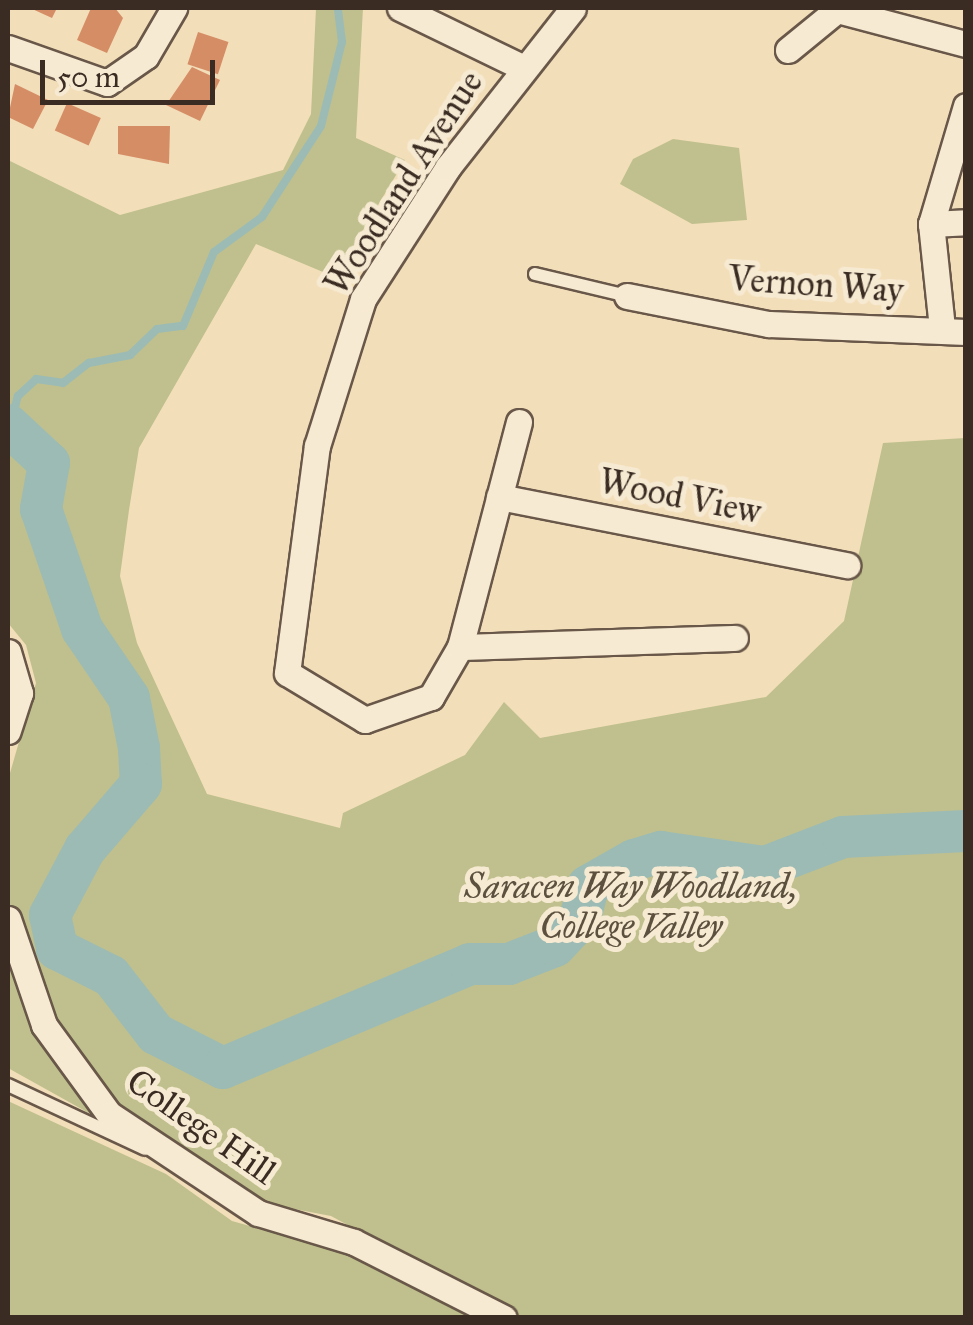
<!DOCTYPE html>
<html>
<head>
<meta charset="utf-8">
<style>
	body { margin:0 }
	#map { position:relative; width:973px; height:1325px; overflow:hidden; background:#f3deba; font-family:"IM FELL Great Primer",serif }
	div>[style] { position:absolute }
	.green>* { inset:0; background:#bfc08d }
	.stream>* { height:8px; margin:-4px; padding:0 4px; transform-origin:4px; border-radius:4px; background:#9cbbb5 }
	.river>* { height:42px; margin:-21px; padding:0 21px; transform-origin:21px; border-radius:21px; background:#9cbbb5 }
	.building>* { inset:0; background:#d58d65; transform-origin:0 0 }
	.roads { filter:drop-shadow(2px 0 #695849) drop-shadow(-2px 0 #695849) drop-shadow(0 2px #695849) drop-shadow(0 -2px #695849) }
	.lane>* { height:12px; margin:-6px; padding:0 6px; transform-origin:6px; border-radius:6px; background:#f7ead2 }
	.street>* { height:25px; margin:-12.5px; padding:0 12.5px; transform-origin:12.5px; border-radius:12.5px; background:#f7ead2 }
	span { translate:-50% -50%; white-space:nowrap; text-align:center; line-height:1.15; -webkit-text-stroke:10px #f7ead2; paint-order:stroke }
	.street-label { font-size:35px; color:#3b2c23 }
	.park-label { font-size:35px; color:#5c513e; font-style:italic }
	.frame { position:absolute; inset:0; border:10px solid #3b2c23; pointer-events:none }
	.scale { position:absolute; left:40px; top:60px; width:175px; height:45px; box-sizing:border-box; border:5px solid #3b2c23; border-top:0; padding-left:12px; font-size:30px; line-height:35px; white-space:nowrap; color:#3b2c23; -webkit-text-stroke:8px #f7ead2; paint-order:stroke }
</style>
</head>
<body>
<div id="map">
	<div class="green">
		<div style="clip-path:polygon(316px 8px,363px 8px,356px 138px,405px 160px,335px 277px,256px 244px,139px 448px,129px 510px,120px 576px,137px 643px,207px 794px,340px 828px,343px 813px,465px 755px,504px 702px,540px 738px,766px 697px,844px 621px,883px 443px,965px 438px,965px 1317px,518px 1317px,331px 1216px,268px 1204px,147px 1126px,121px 1131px,8px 1068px,8px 780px,36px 683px,26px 645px,8px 623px,8px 160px,120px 215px,283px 170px,311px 114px)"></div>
		<div style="clip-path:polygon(673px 139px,739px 148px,747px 220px,692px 224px,620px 184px,633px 159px)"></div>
		<div style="clip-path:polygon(8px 1101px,166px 1174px,232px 1221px,415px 1273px,483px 1317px,8px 1317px)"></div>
	</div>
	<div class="stream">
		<div style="left:10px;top:427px;width:32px;rotate:-76deg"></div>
		<div style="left:18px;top:396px;width:25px;rotate:-43deg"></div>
		<div style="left:36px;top:379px;width:27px;rotate:8deg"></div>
		<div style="left:63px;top:383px;width:33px;rotate:-38deg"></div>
		<div style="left:89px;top:363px;width:42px;rotate:-11deg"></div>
		<div style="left:130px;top:355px;width:37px;rotate:-44deg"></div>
		<div style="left:157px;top:329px;width:26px;rotate:-7deg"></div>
		<div style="left:183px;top:326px;width:80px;rotate:-67.3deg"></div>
		<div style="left:214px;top:252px;width:59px;rotate:-36.1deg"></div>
		<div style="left:262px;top:217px;width:108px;rotate:-57deg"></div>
		<div style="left:321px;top:126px;width:87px;rotate:-76deg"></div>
		<div style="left:342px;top:42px;width:34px;rotate:-97deg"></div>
	</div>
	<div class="river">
		<div style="left:8px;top:425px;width:56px;rotate:42.8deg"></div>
		<div style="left:49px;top:463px;width:47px;rotate:99.9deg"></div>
		<div style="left:41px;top:509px;width:127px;rotate:71.1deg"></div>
		<div style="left:82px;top:629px;width:83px;rotate:55.7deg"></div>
		<div style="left:129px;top:698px;width:51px;rotate:78.7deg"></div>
		<div style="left:139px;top:748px;width:36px;rotate:87deg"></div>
		<div style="left:141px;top:784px;width:86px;rotate:130.7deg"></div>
		<div style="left:85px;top:849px;width:75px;rotate:117.9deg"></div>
		<div style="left:50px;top:915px;width:35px;rotate:78deg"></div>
		<div style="left:57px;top:949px;width:60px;rotate:26.6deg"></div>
		<div style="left:111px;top:976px;width:73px;rotate:52.2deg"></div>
		<div style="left:156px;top:1034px;width:75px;rotate:26.9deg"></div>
		<div style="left:223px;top:1068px;width:268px;rotate:-22.8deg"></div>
		<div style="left:470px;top:964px;width:39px"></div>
		<div style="left:509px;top:964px;width:49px;rotate:-21.4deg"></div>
		<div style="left:555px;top:946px;width:37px;rotate:-47deg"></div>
		<div style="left:580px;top:919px;width:34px;rotate:-76deg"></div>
		<div style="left:588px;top:886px;width:53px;rotate:-29.5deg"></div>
		<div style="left:634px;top:860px;width:28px;rotate:-17deg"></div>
		<div style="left:661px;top:852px;width:105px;rotate:8.2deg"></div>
		<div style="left:765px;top:867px;width:84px;rotate:-21deg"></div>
		<div style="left:843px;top:837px;width:123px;rotate:-2.8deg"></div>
	</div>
	<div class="building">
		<div style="clip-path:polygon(30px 8px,57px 8px,52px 18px)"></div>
		<div style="clip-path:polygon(91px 8px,115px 8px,123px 18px,107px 53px,77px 40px)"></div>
		<div style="left:198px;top:32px;width:32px;height:34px;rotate:18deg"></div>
		<div style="clip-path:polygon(192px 67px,220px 80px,200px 121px,166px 105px)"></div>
		<div style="clip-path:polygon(15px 84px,48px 100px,33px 129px,8px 117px)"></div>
		<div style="left:67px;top:103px;width:37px;height:30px;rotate:24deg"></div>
		<div style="clip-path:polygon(118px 126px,170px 126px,169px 164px,118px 154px)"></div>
	</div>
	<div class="roads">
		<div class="lane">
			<div style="left:535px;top:274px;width:95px;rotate:13.4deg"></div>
			<div style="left:8px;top:1085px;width:151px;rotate:25deg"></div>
		</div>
		<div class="street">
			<div style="left:400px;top:8px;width:136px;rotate:25.8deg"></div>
			<div style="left:8px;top:48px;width:105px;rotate:19.5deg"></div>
			<div style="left:107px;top:83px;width:47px;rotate:-34.7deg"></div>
			<div style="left:146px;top:56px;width:56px;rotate:-59.7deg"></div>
			<div style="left:788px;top:50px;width:63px;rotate:-39.2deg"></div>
			<div style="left:837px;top:10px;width:133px;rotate:14.8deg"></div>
			<div style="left:931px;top:224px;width:35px;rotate:-3deg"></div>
			<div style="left:627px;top:296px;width:145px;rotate:11.2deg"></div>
			<div style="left:769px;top:324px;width:197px;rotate:2.3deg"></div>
			<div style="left:942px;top:328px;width:105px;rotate:-96deg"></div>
			<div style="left:931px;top:224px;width:123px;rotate:-73.5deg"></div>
			<div style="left:519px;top:422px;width:233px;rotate:104.7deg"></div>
			<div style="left:460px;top:647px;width:58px;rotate:120.1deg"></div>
			<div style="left:431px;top:697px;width:70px;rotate:160.8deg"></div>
			<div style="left:365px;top:720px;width:91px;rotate:-148.9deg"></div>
			<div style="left:287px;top:673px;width:229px;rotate:-82.5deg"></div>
			<div style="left:317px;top:446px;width:154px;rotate:-72.6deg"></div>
			<div style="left:363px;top:299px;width:157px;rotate:-57.2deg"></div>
			<div style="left:448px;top:167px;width:202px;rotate:-51.8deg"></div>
			<div style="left:499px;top:497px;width:355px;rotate:11.1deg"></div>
			<div style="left:460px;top:647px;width:275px;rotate:-1.9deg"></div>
			<div style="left:8px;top:652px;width:43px;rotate:73.7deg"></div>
			<div style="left:20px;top:693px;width:40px;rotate:108deg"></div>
			<div style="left:8px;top:919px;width:112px;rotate:71.2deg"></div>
			<div style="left:44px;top:1025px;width:110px;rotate:53.9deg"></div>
			<div style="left:109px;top:1114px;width:179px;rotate:33.6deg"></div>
			<div style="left:258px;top:1213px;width:100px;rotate:16.8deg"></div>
			<div style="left:354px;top:1242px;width:168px;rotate:26.9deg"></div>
		</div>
	</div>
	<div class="street-label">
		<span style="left:404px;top:183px;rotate:-57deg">Woodland Avenue</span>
		<span style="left:816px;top:285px;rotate:4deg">Vernon Way</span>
		<span style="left:680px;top:497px;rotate:11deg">Wood View</span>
		<span style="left:201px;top:1127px;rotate:35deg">College Hill</span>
	</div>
	<div class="park-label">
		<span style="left:631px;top:907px">Saracen Way Woodland,<br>College Valley</span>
	</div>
	<div class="frame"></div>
	<div class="scale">50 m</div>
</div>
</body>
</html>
